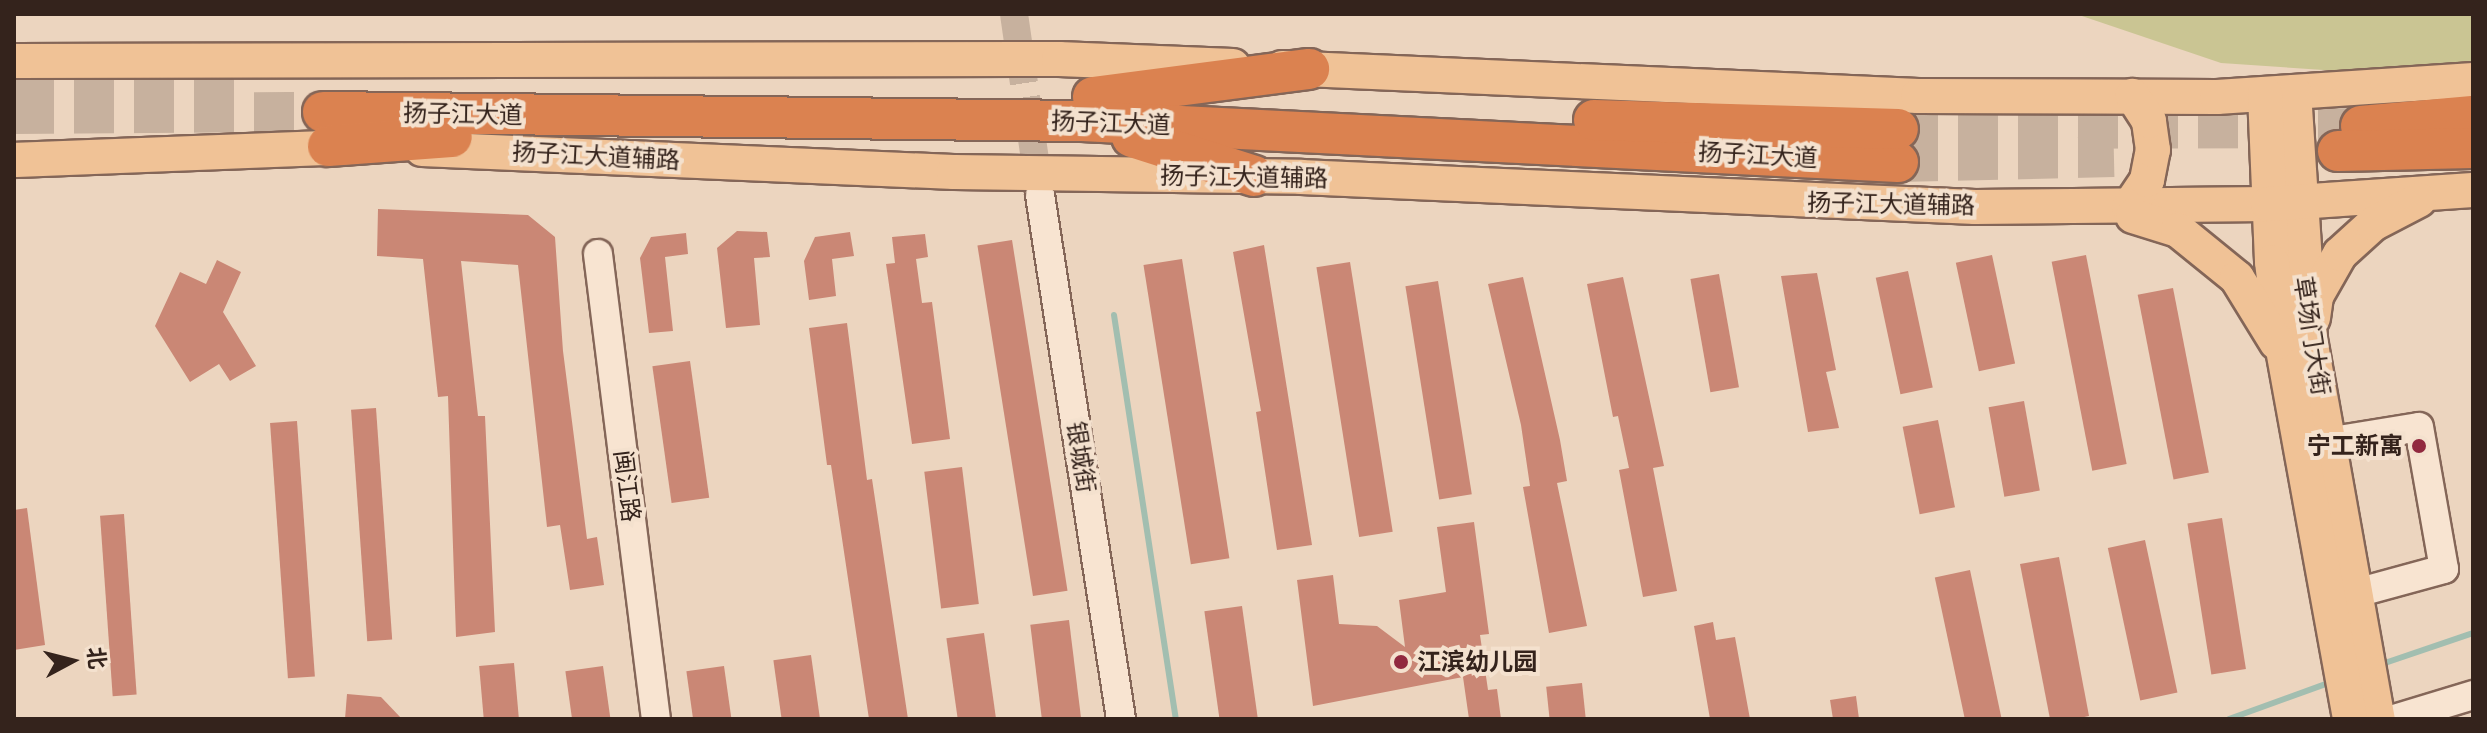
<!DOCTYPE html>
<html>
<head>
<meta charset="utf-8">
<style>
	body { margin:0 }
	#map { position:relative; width:2487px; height:733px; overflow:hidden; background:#ecd5bf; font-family:"Crimson Pro","Noto Sans SC",serif }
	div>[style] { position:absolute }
	.green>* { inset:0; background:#cac593 }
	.stream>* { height:6px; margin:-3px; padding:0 3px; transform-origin:3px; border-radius:3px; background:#a2beb0 }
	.building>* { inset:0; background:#ca8775; transform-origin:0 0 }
	.minor-tunnel>* { height:28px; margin-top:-14px; transform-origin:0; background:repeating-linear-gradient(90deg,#c7b19e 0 28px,transparent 0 42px) }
	.highway-tunnel>* { height:40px; margin-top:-20px; transform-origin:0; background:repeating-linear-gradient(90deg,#c7b19e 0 40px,transparent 0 60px) }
	.roads { filter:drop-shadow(2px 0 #846658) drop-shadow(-2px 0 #846658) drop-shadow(0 2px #846658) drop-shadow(0 -2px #846658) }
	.minor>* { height:28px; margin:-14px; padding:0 14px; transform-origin:14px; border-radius:14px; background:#f8e4d1 }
	.major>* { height:34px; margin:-17px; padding:0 17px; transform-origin:17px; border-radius:17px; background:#f0c296 }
	.highway>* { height:40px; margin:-20px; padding:0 20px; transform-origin:20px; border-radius:20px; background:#db8250 }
	.dots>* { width:22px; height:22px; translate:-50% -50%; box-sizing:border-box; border:4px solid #f4e1ce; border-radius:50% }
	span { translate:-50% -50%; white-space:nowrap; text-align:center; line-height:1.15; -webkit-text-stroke:8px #f4e1ce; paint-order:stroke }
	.street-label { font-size:24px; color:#34231c }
	.poi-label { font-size:24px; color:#34231c; font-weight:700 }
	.right { translate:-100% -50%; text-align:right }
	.left { translate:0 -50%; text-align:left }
	.frame { position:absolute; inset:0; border:16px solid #34231c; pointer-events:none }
	.north { position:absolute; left:32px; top:621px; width:80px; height:80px; -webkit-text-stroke:6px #f4e1ce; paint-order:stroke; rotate:83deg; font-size:22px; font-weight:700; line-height:32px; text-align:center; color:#34231c }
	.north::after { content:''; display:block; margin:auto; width:28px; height:36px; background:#34231c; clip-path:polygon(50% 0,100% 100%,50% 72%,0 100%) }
</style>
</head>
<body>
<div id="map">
	<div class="green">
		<div style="clip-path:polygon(2076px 14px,2473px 14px,2473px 61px,2354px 72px,2221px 63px)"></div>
	</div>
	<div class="stream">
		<div style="left:1114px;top:315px;width:409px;rotate:81.3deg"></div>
		<div style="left:2379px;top:665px;width:99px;rotate:-18.8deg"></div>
		<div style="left:2229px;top:719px;width:112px;rotate:-19.9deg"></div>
	</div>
	<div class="building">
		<div style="clip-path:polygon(378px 209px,528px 215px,555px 237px,563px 351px,587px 539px,597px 537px,604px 585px,570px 590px,560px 525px,547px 527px,518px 265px,461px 261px,478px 416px,485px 416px,495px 632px,456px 637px,448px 396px,438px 397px,423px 259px,377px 256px)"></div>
		<div style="clip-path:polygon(737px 231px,767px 232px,770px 257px,754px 258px,760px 325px,726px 328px,717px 248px)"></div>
		<div style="clip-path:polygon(850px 232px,854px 256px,832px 259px,836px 296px,809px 300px,804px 261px,815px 237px)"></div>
		<div style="clip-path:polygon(686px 233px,688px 254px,665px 257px,673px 331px,649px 333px,640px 258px,651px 237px)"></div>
		<div style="clip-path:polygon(925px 234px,928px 257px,916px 259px,922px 303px,932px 302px,950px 439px,912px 444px,886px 264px,895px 263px,892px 237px)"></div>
		<div style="left:1012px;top:240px;width:355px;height:35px;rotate:81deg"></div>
		<div style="clip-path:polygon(1264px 245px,1312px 545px,1277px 550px,1256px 412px,1261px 411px,1233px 252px)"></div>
		<div style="left:1992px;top:255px;width:111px;height:37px;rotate:78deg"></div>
		<div style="left:2086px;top:255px;width:213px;height:35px;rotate:79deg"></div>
		<div style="left:1182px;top:259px;width:303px;height:39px;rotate:81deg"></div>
		<div style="clip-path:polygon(217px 260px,241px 272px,223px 312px,256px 366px,230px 381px,219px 364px,190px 382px,155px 326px,180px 272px,206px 284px)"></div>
		<div style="left:1350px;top:262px;width:273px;height:34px;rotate:81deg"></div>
		<div style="left:1908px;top:271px;width:119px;height:33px;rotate:78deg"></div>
		<div style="clip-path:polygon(1817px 273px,1836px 370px,1826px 372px,1839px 428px,1808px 432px,1781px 276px)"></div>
		<div style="left:1719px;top:274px;width:115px;height:29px;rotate:80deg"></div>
		<div style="clip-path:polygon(1523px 277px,1560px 440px,1567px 481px,1557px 483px,1587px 626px,1549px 633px,1523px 487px,1530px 486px,1521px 425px,1488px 284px)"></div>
		<div style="clip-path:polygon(1623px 277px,1664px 466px,1653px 468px,1677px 591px,1643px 597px,1619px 470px,1629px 468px,1618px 416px,1613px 417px,1587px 284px)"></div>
		<div style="left:1438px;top:281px;width:216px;height:33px;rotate:81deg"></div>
		<div style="left:2173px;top:288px;width:188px;height:36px;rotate:79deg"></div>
		<div style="clip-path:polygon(847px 323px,867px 480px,872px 479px,908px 719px,869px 719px,831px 465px,827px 465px,809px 328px)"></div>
		<div style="left:690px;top:361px;width:138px;height:38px;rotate:82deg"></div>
		<div style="left:2024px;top:401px;width:91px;height:36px;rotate:80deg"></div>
		<div style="left:376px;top:408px;width:232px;height:25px;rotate:86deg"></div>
		<div style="left:1938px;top:420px;width:89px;height:36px;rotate:79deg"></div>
		<div style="left:297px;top:421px;width:256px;height:27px;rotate:86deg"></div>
		<div style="left:962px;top:467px;width:138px;height:38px;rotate:83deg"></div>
		<div style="clip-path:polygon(27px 508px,45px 645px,14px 650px,14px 510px)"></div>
		<div style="left:124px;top:514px;width:181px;height:24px;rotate:86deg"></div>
		<div style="left:2222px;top:518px;width:153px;height:35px;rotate:81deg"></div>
		<div style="clip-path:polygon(1474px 522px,1489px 634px,1480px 635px,1488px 690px,1497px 689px,1501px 719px,1469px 719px,1463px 677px,1313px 706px,1297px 580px,1333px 575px,1339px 624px,1377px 626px,1405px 647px,1399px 600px,1446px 592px,1437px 527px)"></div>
		<div style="left:2145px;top:540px;width:156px;height:38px;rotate:78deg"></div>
		<div style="clip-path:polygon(2059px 557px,2089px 716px,2075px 719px,2050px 719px,2020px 564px)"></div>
		<div style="left:1970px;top:570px;width:152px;height:36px;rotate:78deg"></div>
		<div style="left:1242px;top:606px;width:114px;height:38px;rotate:82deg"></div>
		<div style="left:1069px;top:620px;width:100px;height:39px;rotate:83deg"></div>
		<div style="clip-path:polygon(1713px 622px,1716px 640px,1735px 637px,1750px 719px,1710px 719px,1694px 626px)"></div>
		<div style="left:984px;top:633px;width:87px;height:38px;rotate:82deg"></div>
		<div style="left:811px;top:655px;width:65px;height:38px;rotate:82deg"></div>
		<div style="left:514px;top:663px;width:56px;height:35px;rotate:85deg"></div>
		<div style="left:603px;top:666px;width:53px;height:38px;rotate:82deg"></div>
		<div style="left:724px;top:666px;width:53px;height:38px;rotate:82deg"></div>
		<div style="left:1582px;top:683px;width:36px;height:36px;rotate:84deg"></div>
		<div style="clip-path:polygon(347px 694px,381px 697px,402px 719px,345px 719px)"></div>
		<div style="clip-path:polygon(1856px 696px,1859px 719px,1833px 719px,1830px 700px)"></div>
	</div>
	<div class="minor-tunnel">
		<div style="left:1014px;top:14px;width:182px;rotate:81.8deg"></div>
	</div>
	<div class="highway-tunnel">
		<div style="left:14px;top:85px;width:236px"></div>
		<div style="left:14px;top:114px;width:309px;rotate:-0.4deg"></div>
		<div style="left:1898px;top:129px;width:449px;rotate:-0.1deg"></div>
		<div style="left:1898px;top:162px;width:216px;rotate:-1.3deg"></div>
	</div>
	<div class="roads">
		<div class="minor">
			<div style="left:1040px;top:195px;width:530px;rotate:81.21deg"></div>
			<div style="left:598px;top:254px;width:469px;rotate:82.9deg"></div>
			<div style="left:2308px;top:445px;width:112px;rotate:-9.2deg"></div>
			<div style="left:2419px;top:427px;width:144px;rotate:80deg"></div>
			<div style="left:2444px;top:569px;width:91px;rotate:164.7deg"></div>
			<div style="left:2394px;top:719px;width:83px;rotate:-16.9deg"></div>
		</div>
		<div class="major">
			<div style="left:14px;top:61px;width:1045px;rotate:-0.11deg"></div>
			<div style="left:1059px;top:59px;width:174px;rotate:2.3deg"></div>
			<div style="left:1282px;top:68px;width:637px;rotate:2.52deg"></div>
			<div style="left:1918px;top:96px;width:299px;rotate:0.2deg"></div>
			<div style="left:2217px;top:97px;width:257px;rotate:-3.8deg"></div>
			<div style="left:2294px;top:92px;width:248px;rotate:86.3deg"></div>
			<div style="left:2310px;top:339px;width:386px;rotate:79.9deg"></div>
			<div style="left:2265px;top:94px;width:168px;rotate:87.6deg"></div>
			<div style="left:2272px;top:262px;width:83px;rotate:83deg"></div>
			<div style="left:2282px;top:344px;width:381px;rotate:79.7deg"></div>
			<div style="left:422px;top:149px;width:532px;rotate:2.48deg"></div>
			<div style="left:954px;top:172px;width:347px;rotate:0.8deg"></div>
			<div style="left:1301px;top:177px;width:675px;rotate:2.55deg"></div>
			<div style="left:1975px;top:207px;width:293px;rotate:-0.6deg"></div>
			<div style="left:2268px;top:204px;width:205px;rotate:-3.9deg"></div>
			<div style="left:14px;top:160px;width:339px;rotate:-2.2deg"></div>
			<div style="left:2129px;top:207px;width:32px;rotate:-56deg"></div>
			<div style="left:2147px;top:180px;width:31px;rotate:-79deg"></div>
			<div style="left:2153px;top:150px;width:29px;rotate:-98deg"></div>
			<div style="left:2149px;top:121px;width:30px;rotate:-123deg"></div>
			<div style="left:2133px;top:216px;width:47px;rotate:17.3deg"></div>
			<div style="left:2178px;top:230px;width:76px;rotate:39.1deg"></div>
			<div style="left:2237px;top:278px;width:76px;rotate:58.4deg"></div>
			<div style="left:2313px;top:318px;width:22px;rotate:-82deg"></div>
			<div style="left:2316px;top:296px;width:48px;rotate:-60.3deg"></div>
			<div style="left:2340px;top:254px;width:45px;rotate:-42.3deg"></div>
			<div style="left:2373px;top:224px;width:52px;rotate:-27.6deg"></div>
		</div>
		<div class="highway">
			<div style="left:1093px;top:97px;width:218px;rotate:-7.4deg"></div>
			<div style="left:323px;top:112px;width:759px;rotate:0.68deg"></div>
			<div style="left:1082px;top:121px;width:817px;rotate:2.88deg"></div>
			<div style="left:1594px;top:120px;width:304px;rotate:1.7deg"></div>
			<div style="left:2361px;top:126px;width:112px;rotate:-5.1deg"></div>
			<div style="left:1132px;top:137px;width:128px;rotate:17.7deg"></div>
			<div style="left:328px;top:146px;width:124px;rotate:-4.2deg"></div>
			<div style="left:2338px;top:151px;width:135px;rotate:-1.3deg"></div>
		</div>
	</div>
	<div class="dots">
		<div style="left:2419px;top:446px;background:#91293f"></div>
		<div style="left:1401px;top:662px;background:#91293f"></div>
	</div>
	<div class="street-label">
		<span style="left:463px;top:114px;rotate:1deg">扬子江大道</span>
		<span style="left:1111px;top:123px;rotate:2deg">扬子江大道</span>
		<span style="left:1758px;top:155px;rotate:3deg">扬子江大道</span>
		<span style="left:596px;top:156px;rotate:3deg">扬子江大道辅路</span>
		<span style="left:1244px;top:177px;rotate:1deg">扬子江大道辅路</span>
		<span style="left:1891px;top:204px;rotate:1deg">扬子江大道辅路</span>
		<span style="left:2312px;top:336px;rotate:81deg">草场门大街</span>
		<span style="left:1081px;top:457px;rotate:81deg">银城街</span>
		<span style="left:627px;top:486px;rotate:83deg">闽江路</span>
	</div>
	<div class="poi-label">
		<span class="right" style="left:2403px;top:446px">宁工新寓</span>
		<span class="left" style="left:1417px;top:662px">江滨幼儿园</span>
	</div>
	<div class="frame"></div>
	<div class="north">北</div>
</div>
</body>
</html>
